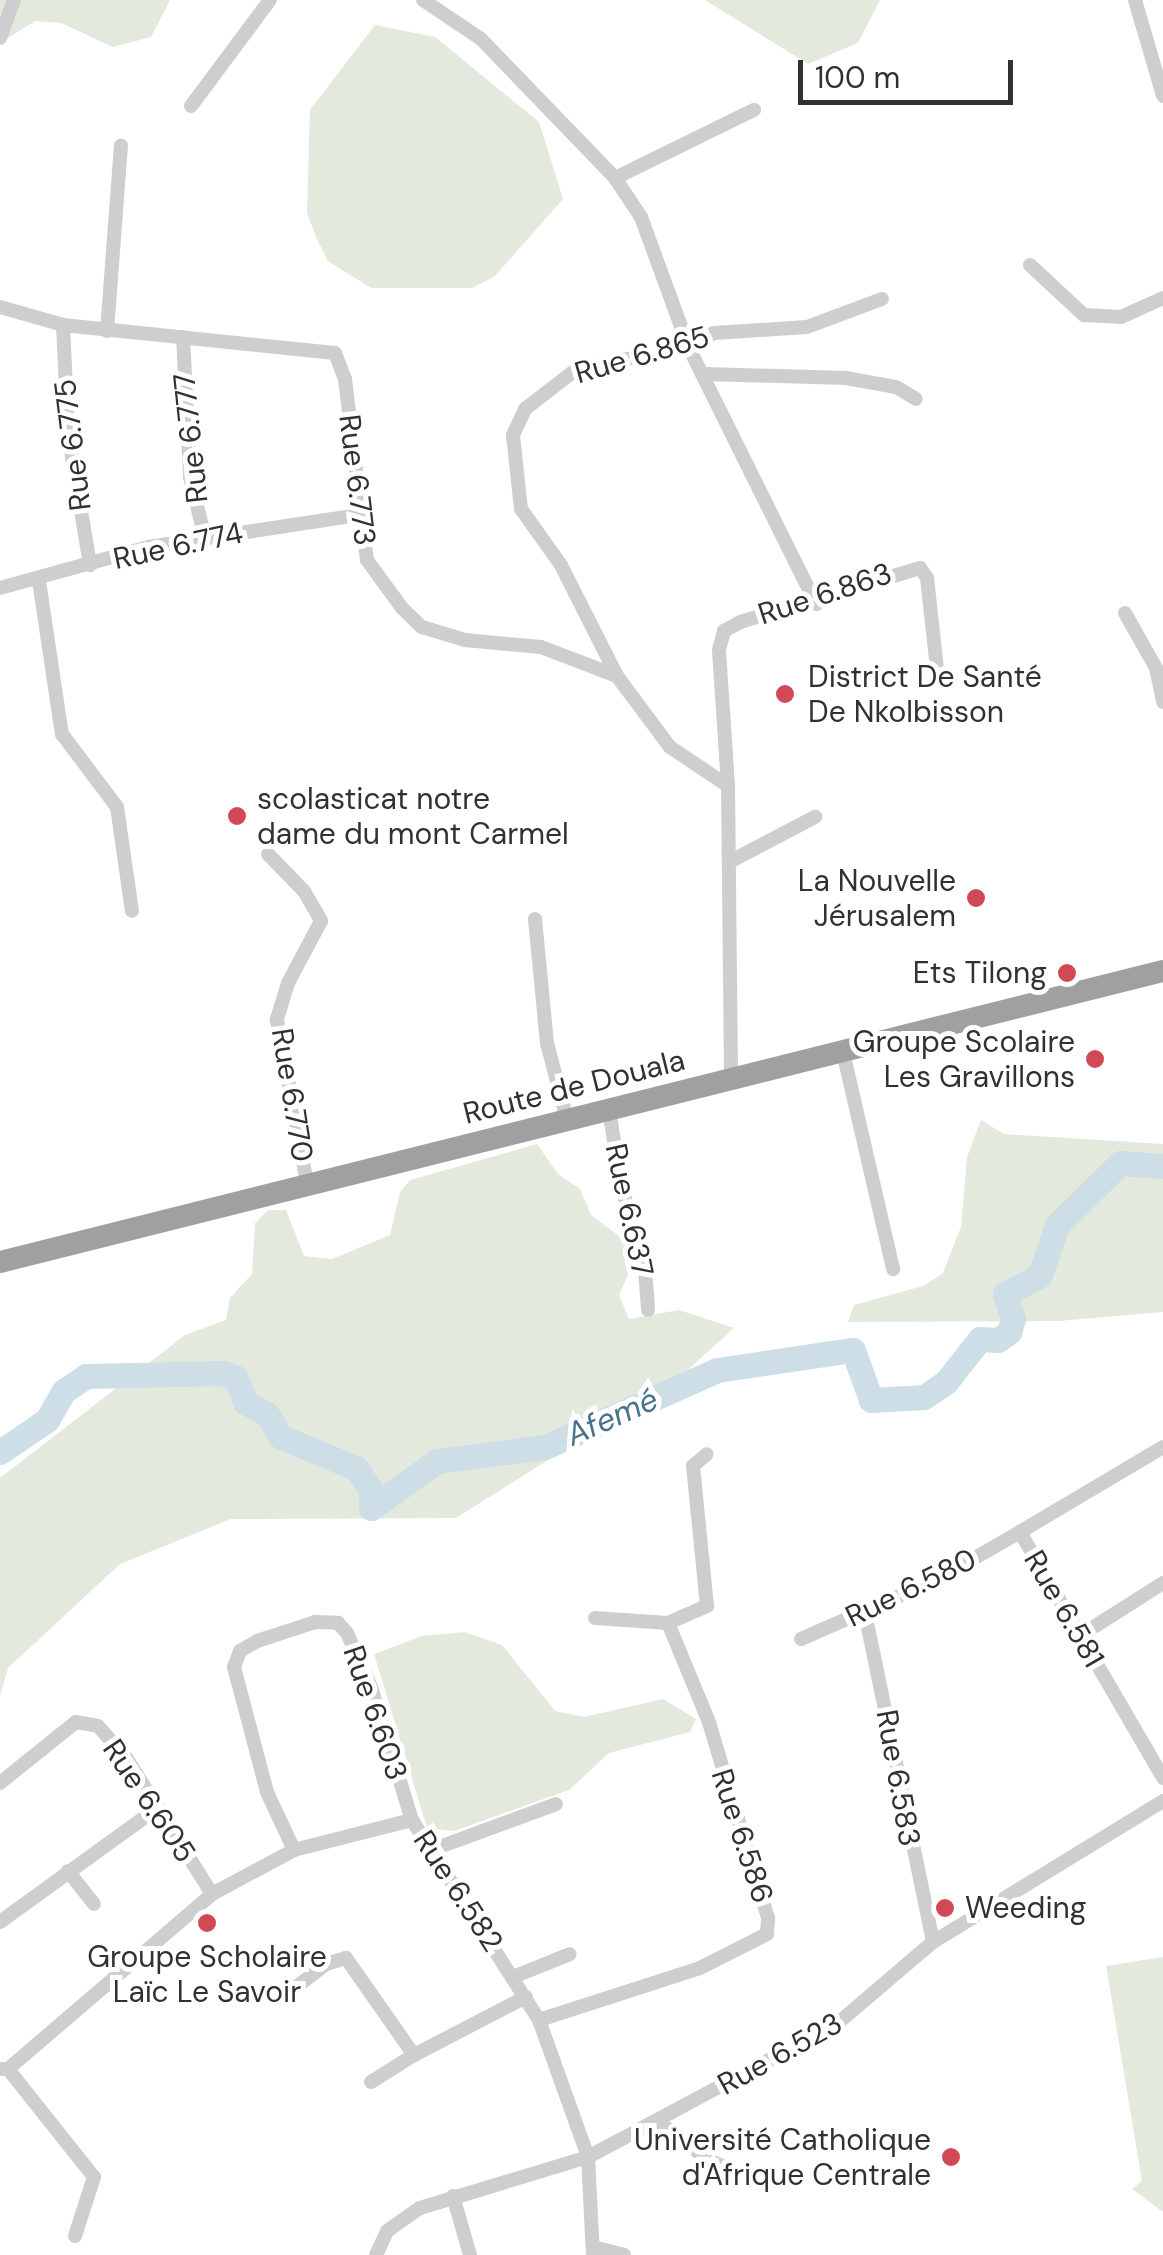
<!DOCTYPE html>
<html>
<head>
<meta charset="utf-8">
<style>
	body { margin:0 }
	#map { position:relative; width:1163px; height:2255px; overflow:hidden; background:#fff; font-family:"DM Sans",sans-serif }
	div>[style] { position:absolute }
	.green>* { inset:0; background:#e4e9de }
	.river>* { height:25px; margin:-12.5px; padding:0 12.5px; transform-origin:12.5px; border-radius:12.5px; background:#cddee7 }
	.minor>* { height:14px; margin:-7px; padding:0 7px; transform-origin:7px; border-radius:7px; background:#cecece }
	.trunk>* { height:22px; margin:-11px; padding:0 11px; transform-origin:11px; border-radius:11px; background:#a0a0a0 }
	.dots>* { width:28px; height:28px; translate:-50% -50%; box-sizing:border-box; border:5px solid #fff; border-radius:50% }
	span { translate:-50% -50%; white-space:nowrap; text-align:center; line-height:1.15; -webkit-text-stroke:10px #fff; paint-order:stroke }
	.street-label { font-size:30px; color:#313131 }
	.poi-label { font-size:30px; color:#313131 }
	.left { translate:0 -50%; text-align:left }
	.right { translate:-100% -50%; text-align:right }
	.water-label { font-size:32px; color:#47728b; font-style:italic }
	.scale { position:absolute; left:798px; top:60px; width:215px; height:45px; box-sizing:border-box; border:5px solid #313131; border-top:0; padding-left:12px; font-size:30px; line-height:35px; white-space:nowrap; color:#313131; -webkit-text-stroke:8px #fff; paint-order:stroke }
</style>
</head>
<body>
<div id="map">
	<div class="green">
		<div style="clip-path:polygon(0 0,170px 0,151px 37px,113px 47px,61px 23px,35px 21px,0 43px)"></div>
		<div style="clip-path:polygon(705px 0,880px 0,858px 43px,808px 64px)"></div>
		<div style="clip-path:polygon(375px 25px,435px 37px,539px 122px,563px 199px,495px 276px,472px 288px,371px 288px,328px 261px,316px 237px,307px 213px,310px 110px)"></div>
		<div style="clip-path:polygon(981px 1120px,1004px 1134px,1163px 1144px,1163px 1312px,1059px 1321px,848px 1322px,854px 1305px,923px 1286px,943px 1273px,961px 1227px,967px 1157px)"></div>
		<div style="clip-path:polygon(537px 1144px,558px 1174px,580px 1189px,591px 1215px,631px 1245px,634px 1262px,619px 1295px,629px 1319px,679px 1310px,734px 1328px,679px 1378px,456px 1518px,231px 1519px,120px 1564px,8px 1668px,0 1696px,0 1478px,185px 1335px,226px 1320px,230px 1298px,252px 1274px,255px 1223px,268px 1210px,286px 1210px,304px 1256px,332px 1259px,390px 1235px,400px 1192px,410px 1180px)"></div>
		<div style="clip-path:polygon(464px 1632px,502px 1645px,555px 1711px,584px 1717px,663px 1699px,696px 1719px,690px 1732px,609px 1753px,569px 1790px,454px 1831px,427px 1828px,374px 1654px,422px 1636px)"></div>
		<div style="clip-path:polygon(1163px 1957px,1163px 2212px,1132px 2189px,1142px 2181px,1106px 1966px)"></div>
	</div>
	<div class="river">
		<div style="left:0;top:1452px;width:57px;rotate:-34.2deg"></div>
		<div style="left:47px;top:1420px;width:34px;rotate:-60deg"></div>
		<div style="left:64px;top:1391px;width:27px;rotate:-34deg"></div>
		<div style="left:86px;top:1376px;width:137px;rotate:-1.3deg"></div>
		<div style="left:223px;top:1373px;width:14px;rotate:21deg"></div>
		<div style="left:236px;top:1378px;width:26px;rotate:69deg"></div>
		<div style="left:245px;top:1402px;width:25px;rotate:29deg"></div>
		<div style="left:267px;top:1414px;width:27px;rotate:59deg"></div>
		<div style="left:281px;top:1437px;width:81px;rotate:22.5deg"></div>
		<div style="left:356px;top:1468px;width:27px;rotate:56deg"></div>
		<div style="left:371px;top:1490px;width:18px;rotate:90deg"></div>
		<div style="left:371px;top:1508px;width:81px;rotate:-35.5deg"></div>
		<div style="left:437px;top:1461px;width:109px;rotate:-7.4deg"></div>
		<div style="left:545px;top:1447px;width:188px;rotate:-24.1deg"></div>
		<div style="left:717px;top:1370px;width:137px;rotate:-8.4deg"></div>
		<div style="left:853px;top:1350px;width:53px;rotate:70.2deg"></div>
		<div style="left:871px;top:1400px;width:53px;rotate:-3.2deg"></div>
		<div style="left:924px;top:1397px;width:27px;rotate:-34deg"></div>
		<div style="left:946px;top:1382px;width:55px;rotate:-51.7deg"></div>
		<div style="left:980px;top:1339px;width:18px;rotate:3deg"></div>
		<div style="left:998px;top:1340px;width:14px;rotate:-36deg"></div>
		<div style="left:1009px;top:1332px;width:14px;rotate:-73deg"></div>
		<div style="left:1013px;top:1319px;width:26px;rotate:-108deg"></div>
		<div style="left:1005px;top:1294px;width:40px;rotate:-28deg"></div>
		<div style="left:1040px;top:1275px;width:53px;rotate:-71.2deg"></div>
		<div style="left:1057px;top:1225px;width:88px;rotate:-44.5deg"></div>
		<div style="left:1120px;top:1163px;width:43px;rotate:4deg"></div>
	</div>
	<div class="minor">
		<div style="left:423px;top:0;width:70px;rotate:33.9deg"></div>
		<div style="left:481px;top:39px;width:193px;rotate:46deg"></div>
		<div style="left:615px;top:178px;width:47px;rotate:56.3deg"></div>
		<div style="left:641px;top:217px;width:140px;rotate:69.9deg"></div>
		<div style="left:689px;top:348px;width:286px;rotate:63.6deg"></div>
		<div style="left:1135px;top:0;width:100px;rotate:73.7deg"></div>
		<div style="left:0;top:38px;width:40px;rotate:-69.8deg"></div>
		<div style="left:191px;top:106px;width:132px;rotate:-53.3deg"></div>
		<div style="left:615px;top:178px;width:155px;rotate:-26.1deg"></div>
		<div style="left:1030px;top:265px;width:74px;rotate:42.8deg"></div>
		<div style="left:1084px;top:315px;width:37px;rotate:3deg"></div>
		<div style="left:1121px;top:317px;width:46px;rotate:-24.3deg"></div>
		<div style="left:0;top:307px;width:66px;rotate:15.9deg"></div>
		<div style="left:63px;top:325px;width:273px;rotate:5.9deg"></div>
		<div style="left:335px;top:353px;width:28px;rotate:69deg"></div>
		<div style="left:345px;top:379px;width:182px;rotate:83.1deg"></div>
		<div style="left:367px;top:560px;width:59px;rotate:53.9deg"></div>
		<div style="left:402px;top:608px;width:28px;rotate:44deg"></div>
		<div style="left:422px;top:627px;width:45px;rotate:16.8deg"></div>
		<div style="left:465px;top:640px;width:76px;rotate:5.3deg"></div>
		<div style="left:541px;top:647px;width:81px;rotate:20.9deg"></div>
		<div style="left:617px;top:676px;width:89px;rotate:53.3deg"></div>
		<div style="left:670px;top:747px;width:70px;rotate:33.9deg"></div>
		<div style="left:728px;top:786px;width:294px;rotate:89.4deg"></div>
		<div style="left:63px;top:325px;width:108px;rotate:87.3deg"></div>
		<div style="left:68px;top:433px;width:134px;rotate:80.5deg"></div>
		<div style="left:107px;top:331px;width:186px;rotate:-85.7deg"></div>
		<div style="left:183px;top:337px;width:140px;rotate:87.1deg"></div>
		<div style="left:190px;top:477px;width:63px;rotate:76.2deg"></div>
		<div style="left:705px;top:374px;width:141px;rotate:1.6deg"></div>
		<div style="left:846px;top:378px;width:51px;rotate:10.2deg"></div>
		<div style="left:896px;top:387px;width:23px;rotate:31deg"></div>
		<div style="left:39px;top:581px;width:155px;rotate:81.5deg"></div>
		<div style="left:62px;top:734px;width:91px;rotate:53deg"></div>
		<div style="left:117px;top:807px;width:105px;rotate:81.8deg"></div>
		<div style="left:0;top:588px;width:155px;rotate:-15.4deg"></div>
		<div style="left:149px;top:547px;width:211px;rotate:-8.7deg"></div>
		<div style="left:1125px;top:613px;width:63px;rotate:60.6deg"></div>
		<div style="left:1156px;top:668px;width:35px;rotate:78deg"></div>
		<div style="left:617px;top:676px;width:124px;rotate:-116.8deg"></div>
		<div style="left:561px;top:565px;width:69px;rotate:-125.5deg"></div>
		<div style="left:521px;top:509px;width:74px;rotate:-96.2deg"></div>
		<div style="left:513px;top:435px;width:29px;rotate:-65deg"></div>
		<div style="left:525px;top:409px;width:67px;rotate:-37.7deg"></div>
		<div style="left:578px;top:368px;width:113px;rotate:-10.2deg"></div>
		<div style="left:689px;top:348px;width:29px;rotate:-31deg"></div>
		<div style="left:714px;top:333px;width:93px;rotate:-3.7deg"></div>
		<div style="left:807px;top:327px;width:80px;rotate:-20.5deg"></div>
		<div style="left:728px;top:786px;width:136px;rotate:-93.8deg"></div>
		<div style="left:719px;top:650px;width:20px;rotate:-75deg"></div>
		<div style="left:724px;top:631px;width:18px;rotate:-29deg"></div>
		<div style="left:740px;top:622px;width:188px;rotate:-16.7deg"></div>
		<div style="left:920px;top:568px;width:12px;rotate:55deg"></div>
		<div style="left:927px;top:578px;width:92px;rotate:83.7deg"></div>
		<div style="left:268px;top:854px;width:52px;rotate:45.8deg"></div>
		<div style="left:304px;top:891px;width:34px;rotate:60deg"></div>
		<div style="left:321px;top:921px;width:70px;rotate:118deg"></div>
		<div style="left:288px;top:983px;width:39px;rotate:107deg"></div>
		<div style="left:277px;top:1020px;width:167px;rotate:79.6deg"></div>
		<div style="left:733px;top:860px;width:93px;rotate:-27.7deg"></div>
		<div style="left:535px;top:919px;width:125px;rotate:84.5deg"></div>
		<div style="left:547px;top:1043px;width:80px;rotate:75.4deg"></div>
		<div style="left:843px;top:1052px;width:223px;rotate:77deg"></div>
		<div style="left:609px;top:1110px;width:81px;rotate:80.8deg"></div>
		<div style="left:622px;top:1190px;width:68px;rotate:71deg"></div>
		<div style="left:644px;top:1254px;width:56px;rotate:85.9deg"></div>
		<div style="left:1163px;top:1447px;width:166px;rotate:149.3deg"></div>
		<div style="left:1020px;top:1532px;width:285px;rotate:59.8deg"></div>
		<div style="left:865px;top:1613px;width:336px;rotate:78.3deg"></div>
		<div style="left:595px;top:1618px;width:73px;rotate:3.9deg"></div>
		<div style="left:668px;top:1623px;width:43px;rotate:-23.6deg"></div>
		<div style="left:707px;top:1606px;width:141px;rotate:-95.7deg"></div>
		<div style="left:693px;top:1466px;width:18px;rotate:-41deg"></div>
		<div style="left:1078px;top:1637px;width:101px;rotate:-32.4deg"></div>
		<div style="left:801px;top:1639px;width:150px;rotate:-23.7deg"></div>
		<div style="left:938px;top:1579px;width:95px;rotate:-29.8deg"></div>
		<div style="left:0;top:1783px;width:97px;rotate:-38.8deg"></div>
		<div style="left:76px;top:1722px;width:22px;rotate:10deg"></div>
		<div style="left:98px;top:1726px;width:44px;rotate:48.7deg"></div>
		<div style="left:127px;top:1759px;width:160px;rotate:57.8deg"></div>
		<div style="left:294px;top:1850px;width:64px;rotate:-115deg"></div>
		<div style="left:267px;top:1792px;width:129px;rotate:-104.8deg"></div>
		<div style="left:234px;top:1667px;width:17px;rotate:-69deg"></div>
		<div style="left:240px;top:1651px;width:20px;rotate:-30deg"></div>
		<div style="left:257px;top:1641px;width:61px;rotate:-18.1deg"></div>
		<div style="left:315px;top:1622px;width:23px;rotate:2deg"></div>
		<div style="left:338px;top:1623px;width:13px;rotate:48deg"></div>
		<div style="left:347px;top:1633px;width:59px;rotate:66deg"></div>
		<div style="left:371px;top:1687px;width:139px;rotate:72.9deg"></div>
		<div style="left:431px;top:1850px;width:133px;rotate:-20.2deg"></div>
		<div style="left:68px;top:1871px;width:42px;rotate:51.8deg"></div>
		<div style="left:0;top:1922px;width:191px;rotate:-35.9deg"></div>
		<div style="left:513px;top:1977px;width:61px;rotate:-22deg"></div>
		<div style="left:286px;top:1995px;width:51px;rotate:-37.8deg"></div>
		<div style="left:326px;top:1964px;width:21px;rotate:-17deg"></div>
		<div style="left:346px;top:1958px;width:118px;rotate:55deg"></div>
		<div style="left:414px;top:2055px;width:126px;rotate:-27.4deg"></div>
		<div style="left:539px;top:2020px;width:169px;rotate:-17.9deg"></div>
		<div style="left:700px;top:1968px;width:75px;rotate:-26.9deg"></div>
		<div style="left:767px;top:1934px;width:16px;rotate:-86deg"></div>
		<div style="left:768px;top:1918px;width:205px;rotate:-106.8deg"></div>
		<div style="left:709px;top:1722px;width:107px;rotate:-112.5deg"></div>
		<div style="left:0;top:2069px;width:8px"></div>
		<div style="left:8px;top:2069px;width:269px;rotate:-40.6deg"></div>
		<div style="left:212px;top:1894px;width:93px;rotate:-28.2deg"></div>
		<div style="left:294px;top:1850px;width:122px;rotate:-14.3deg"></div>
		<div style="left:412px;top:1820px;width:237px;rotate:57.6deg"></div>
		<div style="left:539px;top:2020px;width:145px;rotate:70.3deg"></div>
		<div style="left:588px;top:2157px;width:98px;rotate:87.1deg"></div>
		<div style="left:8px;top:2069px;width:138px;rotate:51.5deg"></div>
		<div style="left:94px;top:2177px;width:62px;rotate:107.9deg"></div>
		<div style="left:371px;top:2082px;width:51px;rotate:-32.1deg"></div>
		<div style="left:659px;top:2122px;width:62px;rotate:37.8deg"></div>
		<div style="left:708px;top:2160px;width:58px;rotate:22.2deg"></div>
		<div style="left:453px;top:2196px;width:61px;rotate:73.9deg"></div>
		<div style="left:593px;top:2247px;width:32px;rotate:14deg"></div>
		<div style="left:376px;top:2255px;width:26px;rotate:-65deg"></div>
		<div style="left:387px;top:2231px;width:40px;rotate:-34.9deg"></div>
		<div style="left:420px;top:2208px;width:176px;rotate:-16.9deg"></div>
		<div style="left:588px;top:2157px;width:284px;rotate:-28.2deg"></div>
		<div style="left:838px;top:2023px;width:125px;rotate:-40.5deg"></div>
		<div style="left:933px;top:1942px;width:270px;rotate:-31.5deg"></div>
	</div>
	<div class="trunk">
		<div style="left:0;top:1262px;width:1199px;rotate:-14.05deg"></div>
	</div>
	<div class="dots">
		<div style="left:785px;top:694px;background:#d24956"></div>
		<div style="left:237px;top:816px;background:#d24956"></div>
		<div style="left:976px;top:898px;background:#d24956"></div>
		<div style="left:1067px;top:973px;background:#d24956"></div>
		<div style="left:1095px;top:1059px;background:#d24956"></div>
		<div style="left:945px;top:1908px;background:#d24956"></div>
		<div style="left:207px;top:1923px;background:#d24956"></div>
		<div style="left:951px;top:2157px;background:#d24956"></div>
	</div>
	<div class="street-label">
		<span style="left:642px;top:355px;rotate:-16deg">Rue 6.865</span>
		<span style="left:191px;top:438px;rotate:-96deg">Rue 6.777</span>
		<span style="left:73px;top:445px;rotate:-97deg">Rue 6.775</span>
		<span style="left:357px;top:480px;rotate:83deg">Rue 6.773</span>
		<span style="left:178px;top:546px;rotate:-12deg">Rue 6.774</span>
		<span style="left:825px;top:594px;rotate:-18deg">Rue 6.863</span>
		<span style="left:574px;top:1087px;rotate:-14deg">Route de Douala</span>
		<span style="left:292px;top:1095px;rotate:81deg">Rue 6.770</span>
		<span style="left:629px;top:1210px;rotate:78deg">Rue 6.637</span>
		<span style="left:911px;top:1588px;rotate:-26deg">Rue 6.580</span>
		<span style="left:1064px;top:1609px;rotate:60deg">Rue 6.581</span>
		<span style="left:375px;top:1713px;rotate:71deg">Rue 6.603</span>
		<span style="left:898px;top:1778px;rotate:80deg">Rue 6.583</span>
		<span style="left:149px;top:1801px;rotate:56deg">Rue 6.605</span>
		<span style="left:742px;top:1836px;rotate:72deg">Rue 6.586</span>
		<span style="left:458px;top:1891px;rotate:57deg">Rue 6.582</span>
		<span style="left:780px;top:2054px;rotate:-29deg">Rue 6.523</span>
	</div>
	<div class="poi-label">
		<span class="left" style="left:808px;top:694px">District De Santé<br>De Nkolbisson</span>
		<span class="left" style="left:257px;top:816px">scolasticat notre<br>dame du mont Carmel</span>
		<span class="right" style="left:956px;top:898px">La Nouvelle<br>Jérusalem</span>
		<span class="right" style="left:1047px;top:973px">Ets Tilong</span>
		<span class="right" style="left:1075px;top:1059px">Groupe Scolaire<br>Les Gravillons</span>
		<span class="left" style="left:965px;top:1908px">Weeding</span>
		<span style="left:207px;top:1974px">Groupe Scholaire<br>Laïc Le Savoir</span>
		<span class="right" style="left:931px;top:2157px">Université Catholique<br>d'Afrique Centrale</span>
	</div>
	<div class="water-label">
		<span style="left:612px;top:1417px;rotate:-24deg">Afemé</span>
	</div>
	<div class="scale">100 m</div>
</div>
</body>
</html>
